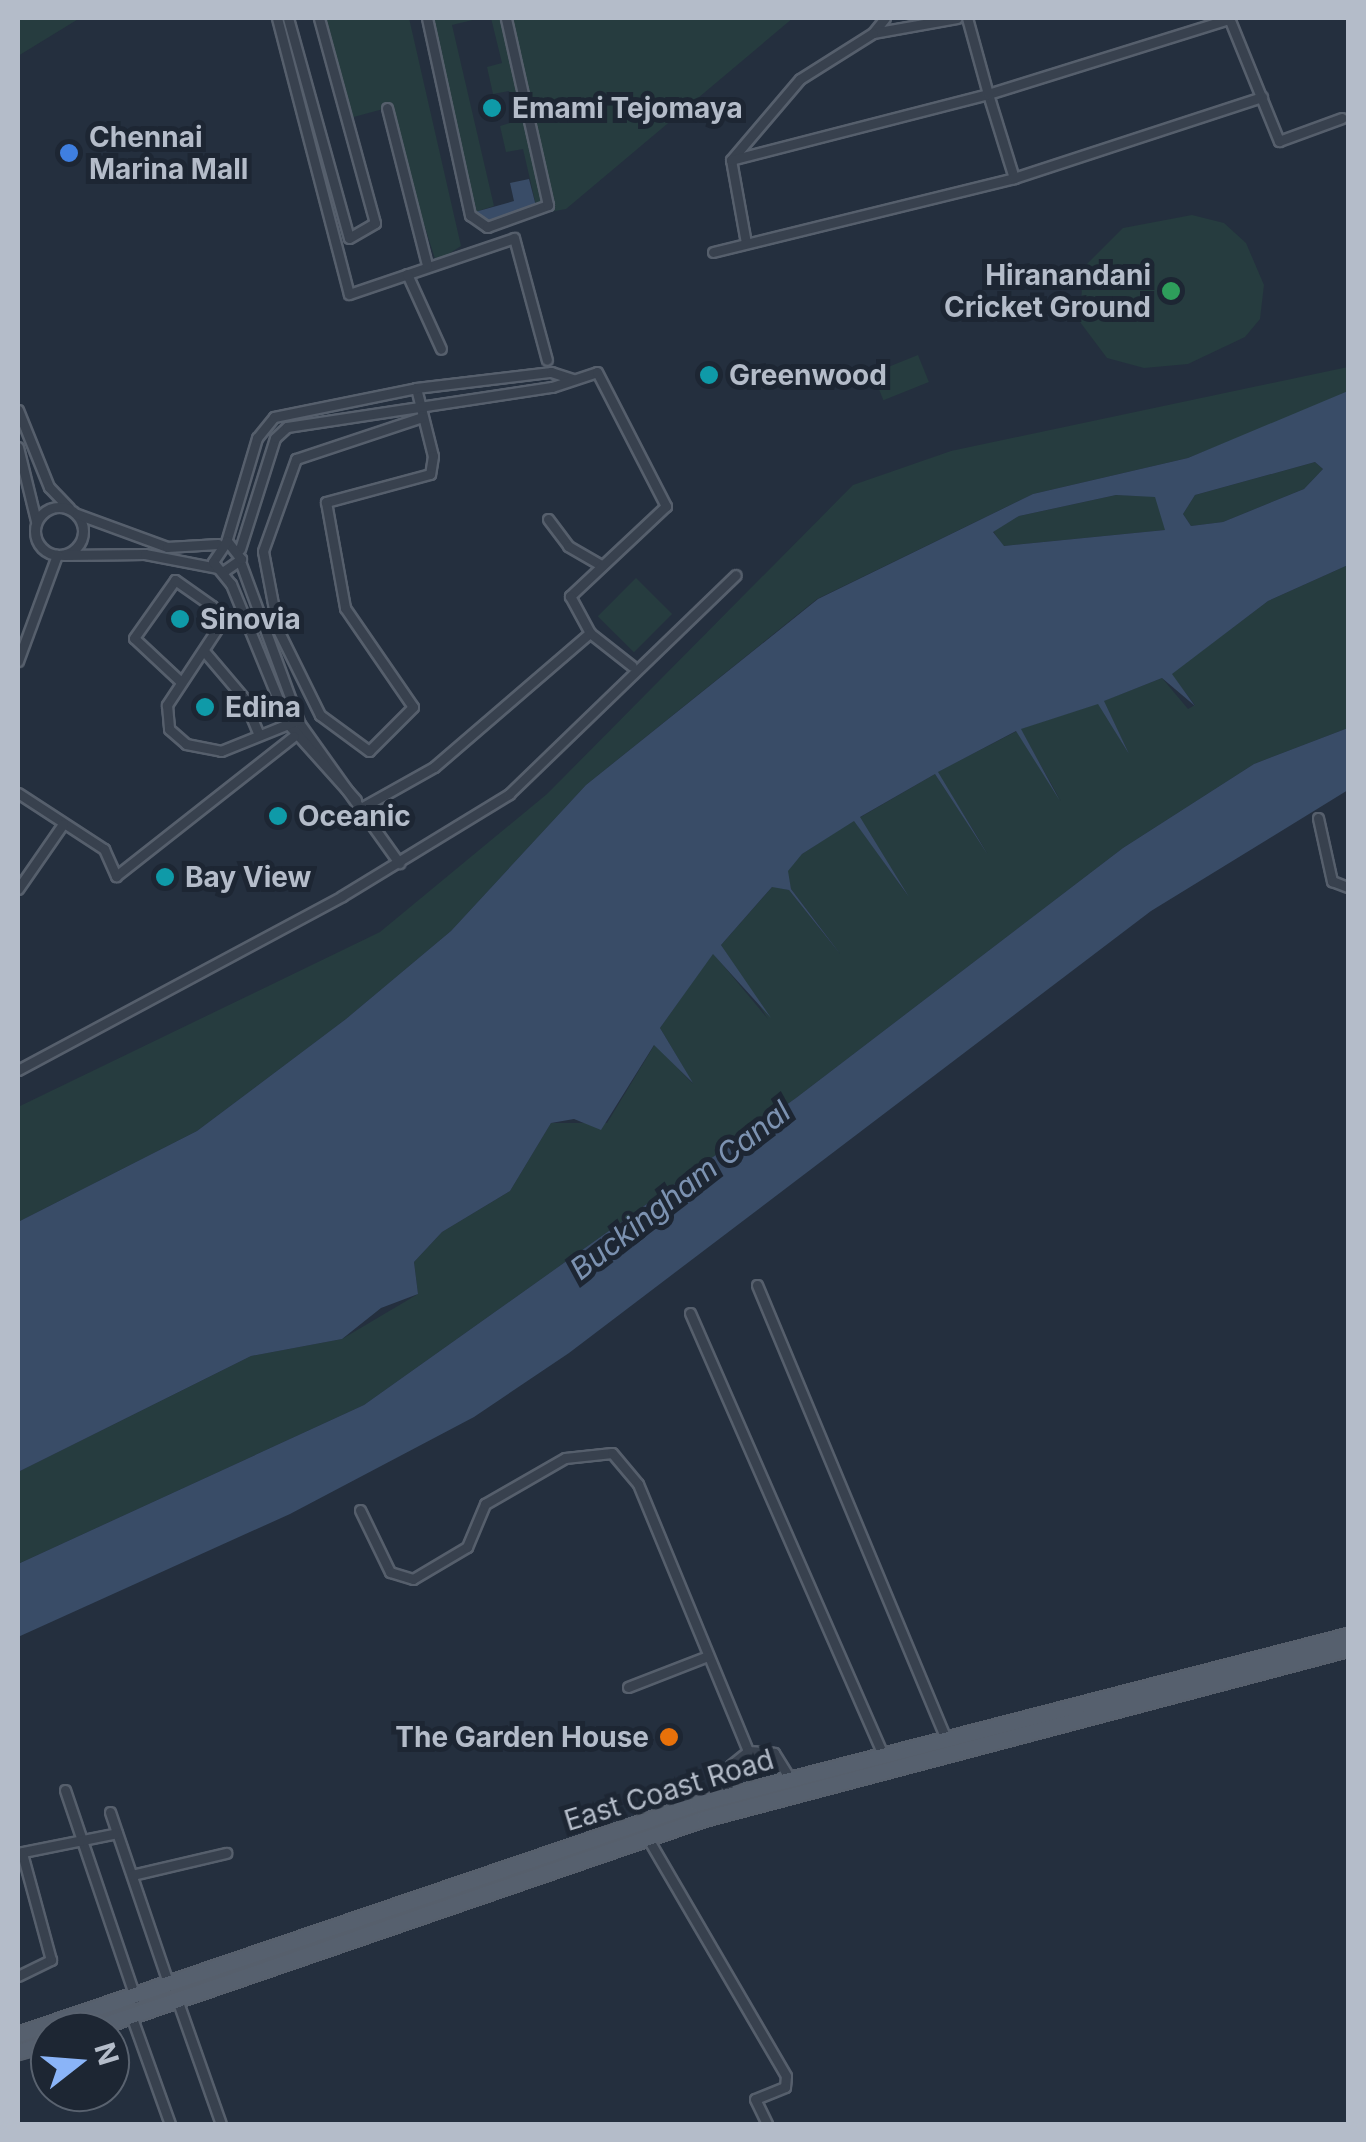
<!DOCTYPE html>
<html>
<head>
<meta charset="utf-8">
<style>
	body { margin:0 }
	#map { position:relative; width:1366px; height:2142px; overflow:hidden; background:#242f3e; font-family:Inter,sans-serif }
	div>[style] { position:absolute }
	.green>* { inset:0; background:#263c3f; transform-origin:0 0 }
	.water>* { inset:0; background:#394c67 }
	.roads { filter:drop-shadow(2px 0 #565f6c) drop-shadow(-2px 0 #565f6c) drop-shadow(0 2px #565f6c) drop-shadow(0 -2px #565f6c) }
	.minor>* { height:9px; margin:-4.5px; padding:0 4.5px; transform-origin:4.5px; border-radius:4.5px; background:#38414e }
	.minor>.ring { margin:-4.5px; padding:0; box-sizing:content-box; background:none; border:9px solid #38414e; border-radius:50% }
	.primary>* { height:14px; margin:-7px; padding:0 7px; transform-origin:7px; border-radius:7px; background:#56606e }
	.dots>* { width:28px; height:28px; translate:-50% -50%; box-sizing:border-box; border:5px solid #1d2633; border-radius:50% }
	span { translate:-50% -50%; white-space:nowrap; text-align:center; line-height:1.15; -webkit-text-stroke:10px #1d2633; paint-order:stroke }
	.poi-label { font-size:28px; color:#b4bcc9; font-weight:700 }
	.left { translate:0 -50%; text-align:left }
	.right { translate:-100% -50%; text-align:right }
	.street-label { font-size:28px; color:#b4bcc9 }
	.water-label { font-size:30px; color:#7c92b1; font-style:italic }
	.frame { position:absolute; inset:0; border:20px solid #b4bcc9; pointer-events:none }
	.north { position:absolute; left:30px; top:2012px; width:100px; height:100px; box-sizing:border-box; background:#1d2633; border:2px solid #59626f; border-radius:50%; rotate:73deg; font-size:28px; font-weight:700; line-height:40px; text-align:center; color:#b4bcc9 }
	.north::after { content:''; display:block; margin:auto; width:35px; height:45px; background:#8ab4f8; clip-path:polygon(50% 0,100% 100%,50% 72%,0 100%) }
</style>
</head>
<body>
<div id="map">
	<div class="green">
		<div style="clip-path:polygon(18px 18px,80px 18px,18px 56px)"></div>
		<div style="clip-path:polygon(323px 18px,409px 18px,461px 246px,436px 262px,387px 108px,350px 118px)"></div>
		<div style="clip-path:polygon(433px 18px,481px 18px,452px 25px,494px 206px,475px 212px)"></div>
		<div style="clip-path:polygon(491px 18px,793px 18px,566px 209px,538px 214px,523px 149px,506px 152px,500px 126px,516px 121px,509px 91px,493px 94px,487px 67px,502px 63px)"></div>
		<div style="clip-path:polygon(1192px 215px,1224px 223px,1246px 243px,1264px 285px,1260px 319px,1245px 337px,1188px 364px,1144px 368px,1107px 358px,1080px 322px,1083px 268px,1123px 228px)"></div>
		<div style="left:918px;top:355px;width:29px;height:49px;rotate:68deg"></div>
		<div style="clip-path:polygon(1348px 367px,1348px 391px,1307px 410px,1188px 458px,1033px 494px,817px 599px,586px 785px,451px 931px,346px 1019px,197px 1131px,18px 1222px,18px 1107px,380px 932px,547px 794px,853px 485px,951px 451px)"></div>
		<div style="clip-path:polygon(1315px 462px,1323px 469px,1304px 489px,1223px 522px,1191px 526px,1183px 514px,1195px 495px)"></div>
		<div style="clip-path:polygon(1116px 495px,1155px 496px,1165px 506px,1165px 530px,1003px 546px,993px 531px,1019px 516px)"></div>
		<div style="clip-path:polygon(1348px 565px,1348px 728px,1254px 764px,1123px 848px,796px 1098px,364px 1405px,18px 1564px,18px 1472px,251px 1356px,342px 1339px,418px 1294px,414px 1262px,442px 1232px,510px 1191px,551px 1123px,607px 1123px,655px 1044px,693px 1084px,660px 1028px,713px 953px,768px 1019px,721px 945px,773px 886px,789px 890px,841px 955px,791px 889px,787px 871px,802px 854px,854px 820px,908px 896px,859px 818px,935px 774px,988px 854px,937px 772px,1017px 731px,1061px 801px,1020px 729px,1099px 703px,1129px 754px,1103px 701px,1162px 678px,1188px 709px,1195px 705px,1171px 674px,1268px 601px)"></div>
		<div style="left:636px;top:578px;width:51px;height:54px;rotate:45deg"></div>
	</div>
	<div class="water">
		<div style="clip-path:polygon(529px 179px,538px 214px,479px 225px,475px 212px,514px 201px,510px 183px)"></div>
		<div style="clip-path:polygon(evenodd,1348px 391px,1348px 565px,1268px 601px,1172px 674px,1195px 706px,1162px 678px,1104px 701px,1129px 754px,1098px 704px,1021px 729px,1060px 801px,1016px 731px,938px 772px,988px 855px,935px 774px,860px 817px,909px 897px,854px 821px,802px 854px,788px 871px,791px 889px,841px 955px,789px 890px,772px 887px,721px 945px,771px 1018px,713px 954px,660px 1028px,693px 1083px,654px 1045px,601px 1130px,574px 1119px,551px 1123px,510px 1191px,442px 1232px,414px 1262px,418px 1294px,381px 1308px,342px 1339px,251px 1356px,18px 1472px,18px 1222px,197px 1131px,346px 1019px,451px 931px,586px 785px,818px 599px,1033px 494px,1188px 458px,1348px 391px,1315px 462px,1323px 469px,1304px 489px,1223px 522px,1191px 526px,1183px 514px,1195px 495px,1315px 462px,1348px 391px,1116px 495px,1155px 497px,1165px 530px,1004px 546px,993px 532px,1019px 516px,1116px 495px)"></div>
		<div style="clip-path:polygon(1348px 728px,1348px 790px,1151px 911px,569px 1353px,474px 1417px,290px 1514px,18px 1637px,18px 1564px,364px 1405px,796px 1098px,1123px 848px,1254px 764px)"></div>
	</div>
	<div class="roads">
		<div class="minor">
			<div style="left:277px;top:18px;width:285px;rotate:75.4deg"></div>
			<div style="left:349px;top:294px;width:174px;rotate:-18.7deg"></div>
			<div style="left:514px;top:238px;width:126px;rotate:74.9deg"></div>
			<div style="left:288px;top:18px;width:228px;rotate:74.5deg"></div>
			<div style="left:349px;top:238px;width:30px;rotate:-30deg"></div>
			<div style="left:375px;top:223px;width:213px;rotate:-105.3deg"></div>
			<div style="left:427px;top:18px;width:202px;rotate:77.7deg"></div>
			<div style="left:470px;top:215px;width:21px;rotate:35deg"></div>
			<div style="left:487px;top:227px;width:65px;rotate:-19.8deg"></div>
			<div style="left:548px;top:205px;width:192px;rotate:-102.7deg"></div>
			<div style="left:885px;top:18px;width:19px;rotate:129deg"></div>
			<div style="left:873px;top:33px;width:85px;rotate:-10.1deg"></div>
			<div style="left:1229px;top:18px;width:133px;rotate:67.9deg"></div>
			<div style="left:1279px;top:141px;width:67px;rotate:-20.1deg"></div>
			<div style="left:387px;top:108px;width:162px;rotate:75.7deg"></div>
			<div style="left:731px;top:160px;width:106px;rotate:-49.6deg"></div>
			<div style="left:800px;top:79px;width:86px;rotate:-32.2deg"></div>
			<div style="left:1014px;top:178px;width:88px;rotate:-107.2deg"></div>
			<div style="left:988px;top:94px;width:252px;rotate:-17.3deg"></div>
			<div style="left:746px;top:243px;width:84px;rotate:-100.2deg"></div>
			<div style="left:731px;top:160px;width:265px;rotate:-14.4deg"></div>
			<div style="left:988px;top:94px;width:79px;rotate:-105.4deg"></div>
			<div style="left:713px;top:252px;width:310px;rotate:-13.8deg"></div>
			<div style="left:1014px;top:178px;width:261px;rotate:-18.1deg"></div>
			<div style="left:407px;top:274px;width:82px;rotate:65.6deg"></div>
			<div style="left:416px;top:388px;width:70px;rotate:76deg"></div>
			<div style="left:433px;top:456px;width:18px;rotate:99deg"></div>
			<div style="left:430px;top:474px;width:108px;rotate:164.9deg"></div>
			<div style="left:326px;top:502px;width:108px;rotate:79.8deg"></div>
			<div style="left:345px;top:608px;width:120px;rotate:55.5deg"></div>
			<div style="left:413px;top:707px;width:62px;rotate:135deg"></div>
			<div style="left:369px;top:751px;width:61px;rotate:-143.7deg"></div>
			<div style="left:320px;top:715px;width:95px;rotate:-116.3deg"></div>
			<div style="left:278px;top:630px;width:80px;rotate:-100.8deg"></div>
			<div style="left:263px;top:551px;width:98px;rotate:-70.3deg"></div>
			<div style="left:296px;top:459px;width:133px;rotate:-18.4deg"></div>
			<div style="left:18px;top:410px;width:83px;rotate:68.1deg"></div>
			<div style="left:49px;top:487px;width:29px;rotate:46deg"></div>
			<div style="left:18px;top:447px;width:76px;rotate:76.3deg"></div>
			<div class="ring" style="left:35px;top:507px;width:39px;height:39px"></div>
			<div style="left:77px;top:514px;width:96px;rotate:20.1deg"></div>
			<div style="left:167px;top:547px;width:51px;rotate:-3.4deg"></div>
			<div style="left:548px;top:519px;width:34px;rotate:53deg"></div>
			<div style="left:568px;top:546px;width:39px;rotate:30deg"></div>
			<div style="left:226px;top:542px;width:109px;rotate:-73.4deg"></div>
			<div style="left:257px;top:438px;width:27px;rotate:-51deg"></div>
			<div style="left:274px;top:417px;width:145px;rotate:-11.5deg"></div>
			<div style="left:416px;top:388px;width:136px;rotate:-6.8deg"></div>
			<div style="left:551px;top:372px;width:22px;rotate:18deg"></div>
			<div style="left:240px;top:549px;width:116px;rotate:-72.5deg"></div>
			<div style="left:275px;top:438px;width:16px;rotate:-43deg"></div>
			<div style="left:287px;top:427px;width:268px;rotate:-8.6deg"></div>
			<div style="left:552px;top:387px;width:47px;rotate:-18.4deg"></div>
			<div style="left:597px;top:372px;width:151px;rotate:62.8deg"></div>
			<div style="left:666px;top:506px;width:132px;rotate:136.8deg"></div>
			<div style="left:570px;top:596px;width:42px;rotate:61.6deg"></div>
			<div style="left:64px;top:555px;width:81px;rotate:-0.7deg"></div>
			<div style="left:145px;top:554px;width:73px;rotate:11deg"></div>
			<div style="left:241px;top:564px;width:171px;rotate:69.8deg"></div>
			<div style="left:300px;top:724px;width:171px;rotate:54.5deg"></div>
			<div style="left:224px;top:571px;width:21px;rotate:-35deg"></div>
			<div style="left:241px;top:559px;width:23px;rotate:-128deg"></div>
			<div style="left:227px;top:541px;width:25px;rotate:124deg"></div>
			<div style="left:213px;top:562px;width:28px;rotate:51deg"></div>
			<div style="left:231px;top:584px;width:151px;rotate:67.8deg"></div>
			<div style="left:288px;top:724px;width:102px;rotate:48.2deg"></div>
			<div style="left:204px;top:651px;width:60px;rotate:49.7deg"></div>
			<div style="left:243px;top:697px;width:41px;rotate:67.2deg"></div>
			<div style="left:18px;top:661px;width:113px;rotate:-69.8deg"></div>
			<div style="left:181px;top:682px;width:64px;rotate:-136.9deg"></div>
			<div style="left:134px;top:638px;width:71px;rotate:-54.7deg"></div>
			<div style="left:175px;top:580px;width:45px;rotate:35.1deg"></div>
			<div style="left:212px;top:606px;width:21px;rotate:71deg"></div>
			<div style="left:219px;top:626px;width:95px;rotate:123.4deg"></div>
			<div style="left:167px;top:705px;width:24px;rotate:85deg"></div>
			<div style="left:169px;top:729px;width:23px;rotate:41deg"></div>
			<div style="left:186px;top:744px;width:36px;rotate:11deg"></div>
			<div style="left:221px;top:751px;width:83px;rotate:-21.9deg"></div>
			<div style="left:18px;top:793px;width:103px;rotate:33.1deg"></div>
			<div style="left:104px;top:849px;width:30px;rotate:66deg"></div>
			<div style="left:116px;top:876px;width:226px;rotate:-38.2deg"></div>
			<div style="left:361px;top:808px;width:84px;rotate:-29.3deg"></div>
			<div style="left:434px;top:767px;width:206px;rotate:-40.7deg"></div>
			<div style="left:590px;top:633px;width:53px;rotate:38.2deg"></div>
			<div style="left:1318px;top:818px;width:65px;rotate:77.5deg"></div>
			<div style="left:1332px;top:881px;width:17px;rotate:21deg"></div>
			<div style="left:18px;top:889px;width:79px;rotate:-55.3deg"></div>
			<div style="left:18px;top:1070px;width:368px;rotate:-28.2deg"></div>
			<div style="left:342px;top:896px;width:196px;rotate:-31.4deg"></div>
			<div style="left:509px;top:794px;width:315px;rotate:-44deg"></div>
			<div style="left:757px;top:1285px;width:491px;rotate:67.4deg"></div>
			<div style="left:690px;top:1313px;width:481px;rotate:66.4deg"></div>
			<div style="left:360px;top:1510px;width:69px;rotate:64.2deg"></div>
			<div style="left:390px;top:1572px;width:24px;rotate:17deg"></div>
			<div style="left:413px;top:1579px;width:63px;rotate:-30.7deg"></div>
			<div style="left:467px;top:1547px;width:47px;rotate:-67.3deg"></div>
			<div style="left:485px;top:1504px;width:92px;rotate:-29.9deg"></div>
			<div style="left:565px;top:1458px;width:47px;rotate:-6.1deg"></div>
			<div style="left:612px;top:1453px;width:40px;rotate:50deg"></div>
			<div style="left:638px;top:1484px;width:289px;rotate:67.6deg"></div>
			<div style="left:628px;top:1687px;width:86px;rotate:-21.2deg"></div>
			<div style="left:65px;top:1790px;width:219px;rotate:71.3deg"></div>
			<div style="left:726px;top:1796px;width:31px;rotate:-81deg"></div>
			<div style="left:731px;top:1765px;width:22px;rotate:-39deg"></div>
			<div style="left:748px;top:1751px;width:26px;rotate:4deg"></div>
			<div style="left:774px;top:1753px;width:31px;rotate:58deg"></div>
			<div style="left:110px;top:1812px;width:183px;rotate:71.2deg"></div>
			<div style="left:647px;top:1837px;width:276px;rotate:59.8deg"></div>
			<div style="left:786px;top:2076px;width:11px;rotate:95deg"></div>
			<div style="left:785px;top:2087px;width:32px;rotate:158deg"></div>
			<div style="left:755px;top:2099px;width:28px;rotate:64deg"></div>
			<div style="left:18px;top:1853px;width:101px;rotate:-11.4deg"></div>
			<div style="left:132px;top:1875px;width:97px;rotate:-13.2deg"></div>
			<div style="left:18px;top:1976px;width:37px;rotate:-26deg"></div>
			<div style="left:51px;top:1960px;width:111px;rotate:-105.2deg"></div>
			<div style="left:178px;top:2002px;width:129px;rotate:70.6deg"></div>
			<div style="left:132px;top:2018px;width:113px;rotate:70.3deg"></div>
		</div>
		<div class="primary">
			<div style="left:85px;top:2032px;width:655px;rotate:-18.99deg"></div>
			<div style="left:704px;top:1819px;width:666px;rotate:-14.79deg"></div>
			<div style="left:18px;top:2035px;width:717px;rotate:-18.79deg"></div>
			<div style="left:697px;top:1804px;width:672px;rotate:-14.47deg"></div>
			<div style="left:18px;top:2052px;width:33px;rotate:-16deg"></div>
		</div>
	</div>
	<div class="dots">
		<div style="left:492px;top:108px;background:#0f9aa8"></div>
		<div style="left:69px;top:153px;background:#3f7fe0"></div>
		<div style="left:1171px;top:291px;background:#2e9e5b"></div>
		<div style="left:709px;top:375px;background:#0f9aa8"></div>
		<div style="left:180px;top:619px;background:#0f9aa8"></div>
		<div style="left:205px;top:707px;background:#0f9aa8"></div>
		<div style="left:278px;top:816px;background:#0f9aa8"></div>
		<div style="left:165px;top:877px;background:#0f9aa8"></div>
		<div style="left:669px;top:1737px;background:#e8710a"></div>
	</div>
	<div class="poi-label">
		<span class="left" style="left:512px;top:108px">Emami Tejomaya</span>
		<span class="left" style="left:89px;top:153px">Chennai<br>Marina Mall</span>
		<span class="right" style="left:1151px;top:291px">Hiranandani<br>Cricket Ground</span>
		<span class="left" style="left:729px;top:375px">Greenwood</span>
		<span class="left" style="left:200px;top:619px">Sinovia</span>
		<span class="left" style="left:225px;top:707px">Edina</span>
		<span class="left" style="left:298px;top:816px">Oceanic</span>
		<span class="left" style="left:185px;top:877px">Bay View</span>
		<span class="right" style="left:649px;top:1737px">The Garden House</span>
	</div>
	<div class="street-label">
		<span style="left:669px;top:1790px;rotate:-17deg">East Coast Road</span>
	</div>
	<div class="water-label">
		<span style="left:680px;top:1190px;rotate:-38deg">Buckingham Canal</span>
	</div>
	<div class="frame"></div>
	<div class="north">N</div>
</div>
</body>
</html>
